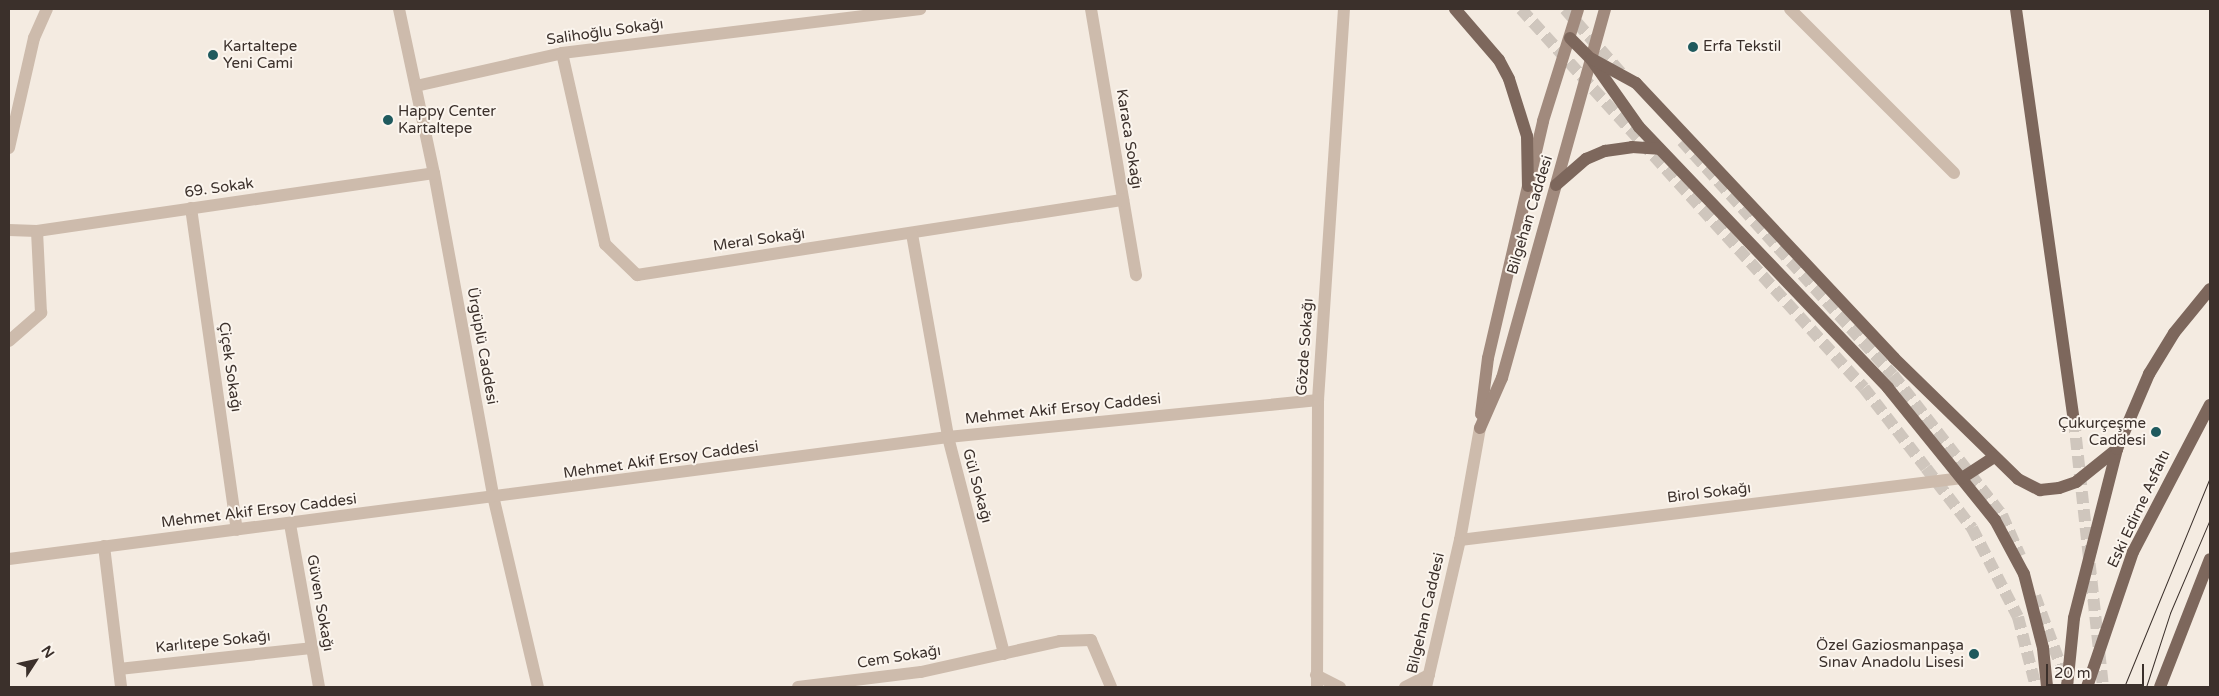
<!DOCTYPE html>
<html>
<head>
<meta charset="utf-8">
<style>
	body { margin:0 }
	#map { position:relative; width:2219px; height:696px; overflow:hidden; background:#f4ebe1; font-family:"Varela Round",sans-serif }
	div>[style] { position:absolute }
	.primary-tunnel>* { height:12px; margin-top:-6px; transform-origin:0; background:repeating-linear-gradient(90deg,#cfc6bd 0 12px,transparent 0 18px) }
	.service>* { height:12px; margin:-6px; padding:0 6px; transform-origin:6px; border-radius:6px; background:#cdbbac }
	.minor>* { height:12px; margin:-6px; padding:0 6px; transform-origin:6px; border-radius:6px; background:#cdbbac }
	.tertiary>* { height:12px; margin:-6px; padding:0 6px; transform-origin:6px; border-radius:6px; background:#cdbbac }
	.secondary>* { height:12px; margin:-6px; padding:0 6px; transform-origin:6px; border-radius:6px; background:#a18a7d }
	.primary>* { height:12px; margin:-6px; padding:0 6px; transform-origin:6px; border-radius:6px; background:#7d675c }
	.tram>* { height:1px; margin:-0.5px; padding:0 0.5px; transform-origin:0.5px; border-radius:0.5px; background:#3b302b }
	.dots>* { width:14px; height:14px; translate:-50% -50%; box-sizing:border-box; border:2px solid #fbf5ee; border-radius:50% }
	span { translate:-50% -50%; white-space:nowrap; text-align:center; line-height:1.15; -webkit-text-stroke:4px #fbf5ee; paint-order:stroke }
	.street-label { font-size:15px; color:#3b302b }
	.poi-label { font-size:15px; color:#3b302b }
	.left { translate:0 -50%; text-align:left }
	.right { translate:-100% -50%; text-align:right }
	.frame { position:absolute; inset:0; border:10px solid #3b302b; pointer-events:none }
	.north { position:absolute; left:10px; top:636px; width:50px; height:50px; -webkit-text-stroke:4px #fbf5ee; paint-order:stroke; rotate:55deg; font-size:14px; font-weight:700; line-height:20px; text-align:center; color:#3b302b }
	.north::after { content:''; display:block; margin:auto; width:18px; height:22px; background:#3b302b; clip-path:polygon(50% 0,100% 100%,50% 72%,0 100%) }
	.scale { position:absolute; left:2046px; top:664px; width:98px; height:22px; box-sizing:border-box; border:2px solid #3b302b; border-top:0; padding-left:6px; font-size:15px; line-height:18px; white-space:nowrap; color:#3b302b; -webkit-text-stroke:4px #fbf5ee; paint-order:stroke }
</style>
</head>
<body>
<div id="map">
	<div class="primary-tunnel">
		<div style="left:1521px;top:9px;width:511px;rotate:47.85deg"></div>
		<div style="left:1864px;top:388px;width:101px;rotate:52.2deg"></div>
		<div style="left:1926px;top:468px;width:76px;rotate:52.5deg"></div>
		<div style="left:1972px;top:528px;width:100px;rotate:62.7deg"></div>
		<div style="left:2018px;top:617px;width:72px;rotate:75.6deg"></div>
		<div style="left:1565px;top:9px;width:86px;rotate:48.8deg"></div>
		<div style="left:1682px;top:141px;width:315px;rotate:48deg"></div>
		<div style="left:1893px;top:375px;width:177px;rotate:52.1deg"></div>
		<div style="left:2002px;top:515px;width:45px;rotate:66.3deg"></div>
		<div style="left:2074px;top:420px;width:269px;rotate:83.8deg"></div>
		<div style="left:2035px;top:596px;width:95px;rotate:69.7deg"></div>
	</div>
	<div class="service">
		<div style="left:1790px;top:9px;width:232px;rotate:45deg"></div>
	</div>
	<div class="minor">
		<div style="left:399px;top:9px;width:168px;rotate:78deg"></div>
		<div style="left:434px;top:173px;width:332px;rotate:79.6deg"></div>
		<div style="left:494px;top:500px;width:192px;rotate:76.8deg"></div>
		<div style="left:1091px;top:9px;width:270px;rotate:80.4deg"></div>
		<div style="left:562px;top:53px;width:196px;rotate:77.3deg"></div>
		<div style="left:605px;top:244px;width:45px;rotate:44.1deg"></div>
		<div style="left:637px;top:275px;width:492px;rotate:-8.8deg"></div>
		<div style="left:416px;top:86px;width:150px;rotate:-12.7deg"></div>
		<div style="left:562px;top:53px;width:361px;rotate:-7deg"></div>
		<div style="left:9px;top:148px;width:113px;rotate:-77.2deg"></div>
		<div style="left:34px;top:38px;width:32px;rotate:-66deg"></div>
		<div style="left:191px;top:208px;width:325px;rotate:81.9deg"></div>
		<div style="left:9px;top:230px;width:28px;rotate:2deg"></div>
		<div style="left:37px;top:231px;width:401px;rotate:-8.3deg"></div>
		<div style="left:912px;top:234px;width:206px;rotate:79.9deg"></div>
		<div style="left:948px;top:437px;width:224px;rotate:75.5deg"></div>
		<div style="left:9px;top:341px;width:43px;rotate:-41.2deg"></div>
		<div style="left:41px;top:313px;width:82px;rotate:-92.8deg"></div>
		<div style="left:290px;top:524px;width:166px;rotate:79.9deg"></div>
		<div style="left:1460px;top:540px;width:506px;rotate:-7.04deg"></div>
		<div style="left:104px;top:546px;width:142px;rotate:83.1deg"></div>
		<div style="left:9px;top:559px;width:947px;rotate:-7.4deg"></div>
		<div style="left:948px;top:437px;width:372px;rotate:-5.7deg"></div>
		<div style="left:119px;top:669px;width:193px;rotate:-6.2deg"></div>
		<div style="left:798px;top:687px;width:124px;rotate:-7deg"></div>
		<div style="left:921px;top:672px;width:142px;rotate:-12.6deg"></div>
		<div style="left:1060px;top:641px;width:31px;rotate:-2deg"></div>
		<div style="left:1091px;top:640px;width:51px;rotate:66.9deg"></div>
		<div style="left:1317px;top:687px;width:287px;rotate:-89.8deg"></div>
		<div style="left:1318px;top:400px;width:392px;rotate:-86.2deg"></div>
	</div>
	<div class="tertiary">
		<div style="left:1316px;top:675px;width:27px;rotate:27deg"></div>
		<div style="left:1405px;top:687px;width:27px;rotate:-27deg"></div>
		<div style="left:1426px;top:687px;width:151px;rotate:-77deg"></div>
		<div style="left:1460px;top:540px;width:114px;rotate:-79.9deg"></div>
	</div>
	<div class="secondary">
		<div style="left:1481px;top:414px;width:56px;rotate:-82.9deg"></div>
		<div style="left:1488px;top:358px;width:243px;rotate:-76.9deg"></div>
		<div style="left:1543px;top:121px;width:117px;rotate:-72.6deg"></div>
		<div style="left:1480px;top:428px;width:55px;rotate:-66.3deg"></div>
		<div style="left:1502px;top:378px;width:383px;rotate:-74.4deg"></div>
	</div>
	<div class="primary">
		<div style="left:1455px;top:9px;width:67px;rotate:49.2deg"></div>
		<div style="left:1499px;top:60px;width:21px;rotate:62deg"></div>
		<div style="left:1509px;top:79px;width:60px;rotate:72.5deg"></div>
		<div style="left:1527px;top:136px;width:50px;rotate:88.9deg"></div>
		<div style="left:2016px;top:9px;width:415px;rotate:82deg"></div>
		<div style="left:1570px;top:38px;width:30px;rotate:45deg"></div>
		<div style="left:1591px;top:59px;width:83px;rotate:54.8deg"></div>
		<div style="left:1639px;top:127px;width:361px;rotate:46.3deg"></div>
		<div style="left:1888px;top:388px;width:170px;rotate:51deg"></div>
		<div style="left:1995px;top:520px;width:61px;rotate:61.8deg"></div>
		<div style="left:2024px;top:574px;width:76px;rotate:75.6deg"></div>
		<div style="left:2043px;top:648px;width:39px;rotate:84deg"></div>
		<div style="left:1592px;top:59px;width:50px;rotate:28.6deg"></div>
		<div style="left:1636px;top:83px;width:377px;rotate:46.8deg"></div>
		<div style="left:1894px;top:358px;width:173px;rotate:44.3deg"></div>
		<div style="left:2018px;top:479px;width:25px;rotate:27deg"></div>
		<div style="left:2040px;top:490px;width:19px;rotate:-6deg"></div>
		<div style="left:2059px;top:488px;width:18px;rotate:-19deg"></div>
		<div style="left:2076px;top:482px;width:53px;rotate:-38.8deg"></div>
		<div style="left:1556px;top:185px;width:40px;rotate:-41deg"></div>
		<div style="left:1586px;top:159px;width:21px;rotate:-23deg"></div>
		<div style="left:1605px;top:151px;width:27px;rotate:-8deg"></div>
		<div style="left:1632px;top:147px;width:27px;rotate:4deg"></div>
		<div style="left:1962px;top:478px;width:38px;rotate:-33deg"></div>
		<div style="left:2067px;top:687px;width:69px;rotate:-84.2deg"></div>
		<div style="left:2074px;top:618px;width:174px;rotate:-75.7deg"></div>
		<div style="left:2117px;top:449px;width:82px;rotate:-66.9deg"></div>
		<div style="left:2149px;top:374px;width:48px;rotate:-58.6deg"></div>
		<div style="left:2174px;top:333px;width:57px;rotate:-50.7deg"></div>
		<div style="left:2087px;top:687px;width:143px;rotate:-71.2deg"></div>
		<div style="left:2133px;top:552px;width:166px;rotate:-62.4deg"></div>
		<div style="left:2160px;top:687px;width:137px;rotate:-68.7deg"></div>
	</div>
	<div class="tram">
		<div style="left:2124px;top:687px;width:227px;rotate:-67.7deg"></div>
		<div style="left:2146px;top:687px;width:78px;rotate:-72deg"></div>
		<div style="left:2170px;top:613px;width:102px;rotate:-66.9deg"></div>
	</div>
	<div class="dots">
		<div style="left:1693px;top:47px;background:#1f5a5e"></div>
		<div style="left:213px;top:55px;background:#1f5a5e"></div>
		<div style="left:388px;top:120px;background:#1f5a5e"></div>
		<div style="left:2156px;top:432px;background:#1f5a5e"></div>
		<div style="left:1974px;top:654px;background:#1f5a5e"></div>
	</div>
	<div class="street-label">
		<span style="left:605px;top:32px;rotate:-8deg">Salihoğlu Sokağı</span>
		<span style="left:1129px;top:139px;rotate:81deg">Karaca Sokağı</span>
		<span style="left:219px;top:188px;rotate:-8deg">69. Sokak</span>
		<span style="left:1530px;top:215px;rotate:-73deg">Bilgehan Caddesi</span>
		<span style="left:759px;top:240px;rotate:-8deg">Meral Sokağı</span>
		<span style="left:482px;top:346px;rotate:80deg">Ürgüplü Caddesi</span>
		<span style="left:1305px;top:347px;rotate:-86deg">Gözde Sokağı</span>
		<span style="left:230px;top:367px;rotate:82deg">Çiçek Sokağı</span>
		<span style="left:1063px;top:409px;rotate:-6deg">Mehmet Akif Ersoy Caddesi</span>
		<span style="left:661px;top:460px;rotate:-8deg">Mehmet Akif Ersoy Caddesi</span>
		<span style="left:977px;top:486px;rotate:75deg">Gül Sokağı</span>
		<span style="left:1709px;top:493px;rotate:-7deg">Birol Sokağı</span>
		<span style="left:2139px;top:509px;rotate:-65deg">Eski Edirne Asfaltı</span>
		<span style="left:259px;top:511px;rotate:-7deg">Mehmet Akif Ersoy Caddesi</span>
		<span style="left:320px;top:603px;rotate:80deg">Güven Sokağı</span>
		<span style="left:1426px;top:613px;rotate:-77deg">Bilgehan Caddesi</span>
		<span style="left:213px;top:642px;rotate:-6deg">Karlıtepe Sokağı</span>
		<span style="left:899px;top:657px;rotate:-9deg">Cem Sokağı</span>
	</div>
	<div class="poi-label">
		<span class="left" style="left:223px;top:55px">Kartaltepe<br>Yeni Cami</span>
		<span class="left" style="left:1703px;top:47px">Erfa Tekstil</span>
		<span class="left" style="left:398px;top:120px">Happy Center<br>Kartaltepe</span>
		<span class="right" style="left:2146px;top:432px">Çukurçeşme<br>Caddesi</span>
		<span class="right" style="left:1964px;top:654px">Özel Gaziosmanpaşa<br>Sınav Anadolu Lisesi</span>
	</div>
	<div class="frame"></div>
	<div class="north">N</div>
	<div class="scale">20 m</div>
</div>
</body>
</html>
